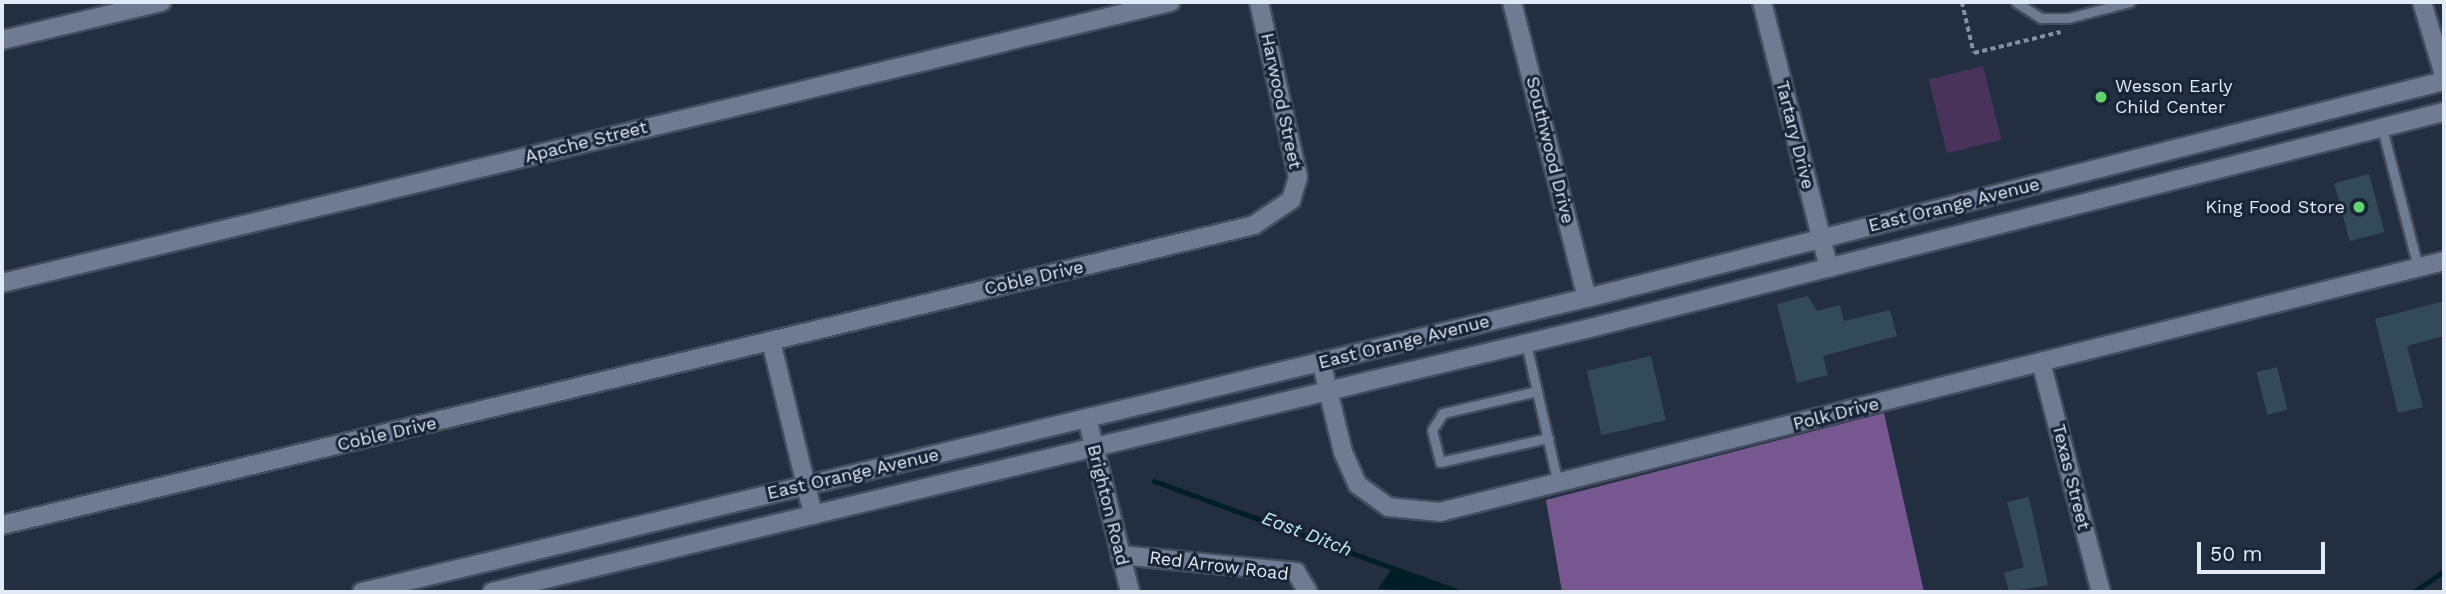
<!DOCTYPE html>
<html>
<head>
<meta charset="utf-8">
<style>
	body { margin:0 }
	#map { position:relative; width:2446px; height:594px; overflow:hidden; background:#232e41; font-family:"Work Sans",sans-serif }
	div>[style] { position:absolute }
	.green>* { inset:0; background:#49335b; transform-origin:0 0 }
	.forest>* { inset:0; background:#775790 }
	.water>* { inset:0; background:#001e25 }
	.stream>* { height:5px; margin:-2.5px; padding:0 2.5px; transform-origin:2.5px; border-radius:2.5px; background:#001e25 }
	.building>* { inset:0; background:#334a5a; transform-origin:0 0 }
	.path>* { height:3.5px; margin-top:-1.75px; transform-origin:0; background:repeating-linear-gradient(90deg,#868e9f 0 5px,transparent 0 8.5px) }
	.roads { filter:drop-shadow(2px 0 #444c5e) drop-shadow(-2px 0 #444c5e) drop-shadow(0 2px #444c5e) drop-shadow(0 -2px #444c5e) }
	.service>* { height:9px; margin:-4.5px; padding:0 4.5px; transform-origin:4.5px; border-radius:4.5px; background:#6e7b92 }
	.minor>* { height:18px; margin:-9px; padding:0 9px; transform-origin:9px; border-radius:9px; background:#6e7b92 }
	.tertiary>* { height:18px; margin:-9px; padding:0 9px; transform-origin:9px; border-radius:9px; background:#6e7b92 }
	.dots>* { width:19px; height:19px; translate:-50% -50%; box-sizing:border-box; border:4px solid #192437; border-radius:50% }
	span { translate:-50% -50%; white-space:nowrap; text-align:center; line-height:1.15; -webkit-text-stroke:6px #192437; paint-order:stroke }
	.poi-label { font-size:18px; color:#e2e9f7 }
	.left { translate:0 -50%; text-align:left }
	.right { translate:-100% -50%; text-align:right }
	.street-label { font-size:18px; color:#e2e9f7 }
	.water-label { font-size:19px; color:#bdebf7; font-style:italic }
	.frame { position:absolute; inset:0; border:4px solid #e2e9f7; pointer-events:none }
	.scale { position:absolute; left:2197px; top:542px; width:128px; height:32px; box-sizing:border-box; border:4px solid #e2e9f7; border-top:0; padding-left:9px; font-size:21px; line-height:24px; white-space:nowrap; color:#e2e9f7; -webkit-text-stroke:5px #192437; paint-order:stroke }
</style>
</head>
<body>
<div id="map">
	<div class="green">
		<div style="left:1983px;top:66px;width:76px;height:56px;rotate:76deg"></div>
	</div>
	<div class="forest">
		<div style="clip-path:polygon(1884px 413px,1924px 592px,1562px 592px,1546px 500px)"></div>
	</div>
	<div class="water">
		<div style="clip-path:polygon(1393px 567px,1459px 592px,1378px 589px)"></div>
	</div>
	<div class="stream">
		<div style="left:1154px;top:481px;width:325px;rotate:20deg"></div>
		<div style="left:2413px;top:592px;width:37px;rotate:-34deg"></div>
	</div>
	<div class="building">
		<div style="left:2369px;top:174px;width:60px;height:36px;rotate:75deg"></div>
		<div style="clip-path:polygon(1808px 296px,1817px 311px,1840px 305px,1844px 321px,1890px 310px,1897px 336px,1823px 356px,1828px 375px,1797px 383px,1777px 304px)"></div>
		<div style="clip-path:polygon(2444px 301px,2444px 336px,2407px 346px,2423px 407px,2398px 413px,2375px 319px)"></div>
		<div style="left:1651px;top:356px;width:66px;height:66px;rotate:77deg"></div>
		<div style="left:2277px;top:367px;width:44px;height:21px;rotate:76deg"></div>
		<div style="clip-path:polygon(2029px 497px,2048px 585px,2009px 592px,2004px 573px,2024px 567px,2007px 502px)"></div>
	</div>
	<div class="path">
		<div style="left:1962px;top:2px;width:52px;rotate:76.8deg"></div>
		<div style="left:1974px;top:53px;width:89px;rotate:-13.6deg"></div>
	</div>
	<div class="roads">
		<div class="service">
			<div style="left:2016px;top:2px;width:30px;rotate:33deg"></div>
			<div style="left:2041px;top:18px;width:27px"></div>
			<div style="left:2068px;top:18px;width:64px;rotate:-14.5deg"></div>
			<div style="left:2382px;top:128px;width:144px;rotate:75.5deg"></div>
			<div style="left:1526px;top:343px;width:145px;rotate:77.2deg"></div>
			<div style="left:1537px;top:391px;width:97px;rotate:166.8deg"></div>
			<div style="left:1443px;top:413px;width:20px;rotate:123deg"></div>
			<div style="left:1432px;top:430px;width:33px;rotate:76deg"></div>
			<div style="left:1440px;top:462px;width:111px;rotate:-12.5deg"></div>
		</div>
		<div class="minor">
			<div style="left:1512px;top:2px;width:305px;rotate:75.8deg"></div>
			<div style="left:1762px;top:2px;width:274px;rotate:75.9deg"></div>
			<div style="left:2px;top:40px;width:164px;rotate:-13.4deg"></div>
			<div style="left:2px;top:283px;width:1202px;rotate:-13.52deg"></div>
			<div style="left:771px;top:341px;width:179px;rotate:76.4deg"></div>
			<div style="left:1321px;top:361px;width:94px;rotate:76.4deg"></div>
			<div style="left:1343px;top:452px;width:36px;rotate:66deg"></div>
			<div style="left:1358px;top:485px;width:37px;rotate:36deg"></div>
			<div style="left:1388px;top:507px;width:52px;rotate:5.5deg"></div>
			<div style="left:1440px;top:512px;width:1035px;rotate:-14.04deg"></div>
			<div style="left:2041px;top:362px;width:238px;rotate:75.4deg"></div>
			<div style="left:1087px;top:418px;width:179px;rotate:76.1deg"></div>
			<div style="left:2px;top:525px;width:1287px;rotate:-13.47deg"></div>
			<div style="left:1254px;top:225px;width:45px;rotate:-34deg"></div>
			<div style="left:1291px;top:200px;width:24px;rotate:-73deg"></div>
			<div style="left:1298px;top:177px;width:179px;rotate:-102.6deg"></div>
			<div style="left:1120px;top:555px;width:177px;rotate:5.5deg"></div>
			<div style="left:1296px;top:572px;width:23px;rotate:59deg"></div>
		</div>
		<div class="tertiary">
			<div style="left:2422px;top:2px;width:76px;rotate:73.2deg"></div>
			<div style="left:362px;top:592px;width:1260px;rotate:-13.5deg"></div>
			<div style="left:1587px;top:298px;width:884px;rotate:-14.21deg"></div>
			<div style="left:492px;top:592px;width:1138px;rotate:-13.52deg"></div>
			<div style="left:1598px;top:326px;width:873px;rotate:-14.2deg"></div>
		</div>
	</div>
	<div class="dots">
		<div style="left:2101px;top:97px;background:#5fd56b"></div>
		<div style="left:2359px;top:207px;background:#5fd56b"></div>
	</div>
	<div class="poi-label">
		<span class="left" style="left:2115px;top:97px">Wesson Early<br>Child Center</span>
		<span class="right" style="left:2345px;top:207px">King Food Store</span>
	</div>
	<div class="street-label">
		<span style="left:1281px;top:101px;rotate:78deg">Harwood Street</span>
		<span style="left:1795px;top:135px;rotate:76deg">Tartary Drive</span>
		<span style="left:586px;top:142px;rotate:-14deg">Apache Street</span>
		<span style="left:1550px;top:150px;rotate:76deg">Southwood Drive</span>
		<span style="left:1954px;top:205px;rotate:-14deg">East Orange Avenue</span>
		<span style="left:1034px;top:278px;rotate:-13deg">Coble Drive</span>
		<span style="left:1404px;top:342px;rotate:-14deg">East Orange Avenue</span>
		<span style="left:1836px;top:414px;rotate:-14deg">Polk Drive</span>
		<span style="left:387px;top:434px;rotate:-13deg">Coble Drive</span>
		<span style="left:853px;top:474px;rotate:-13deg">East Orange Avenue</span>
		<span style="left:2071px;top:477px;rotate:76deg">Texas Street</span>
		<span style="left:1108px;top:505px;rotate:76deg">Brighton Road</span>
		<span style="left:1219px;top:566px;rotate:7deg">Red Arrow Road</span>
	</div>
	<div class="water-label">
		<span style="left:1307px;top:534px;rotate:21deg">East Ditch</span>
	</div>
	<div class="frame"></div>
	<div class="scale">50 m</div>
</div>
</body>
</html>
